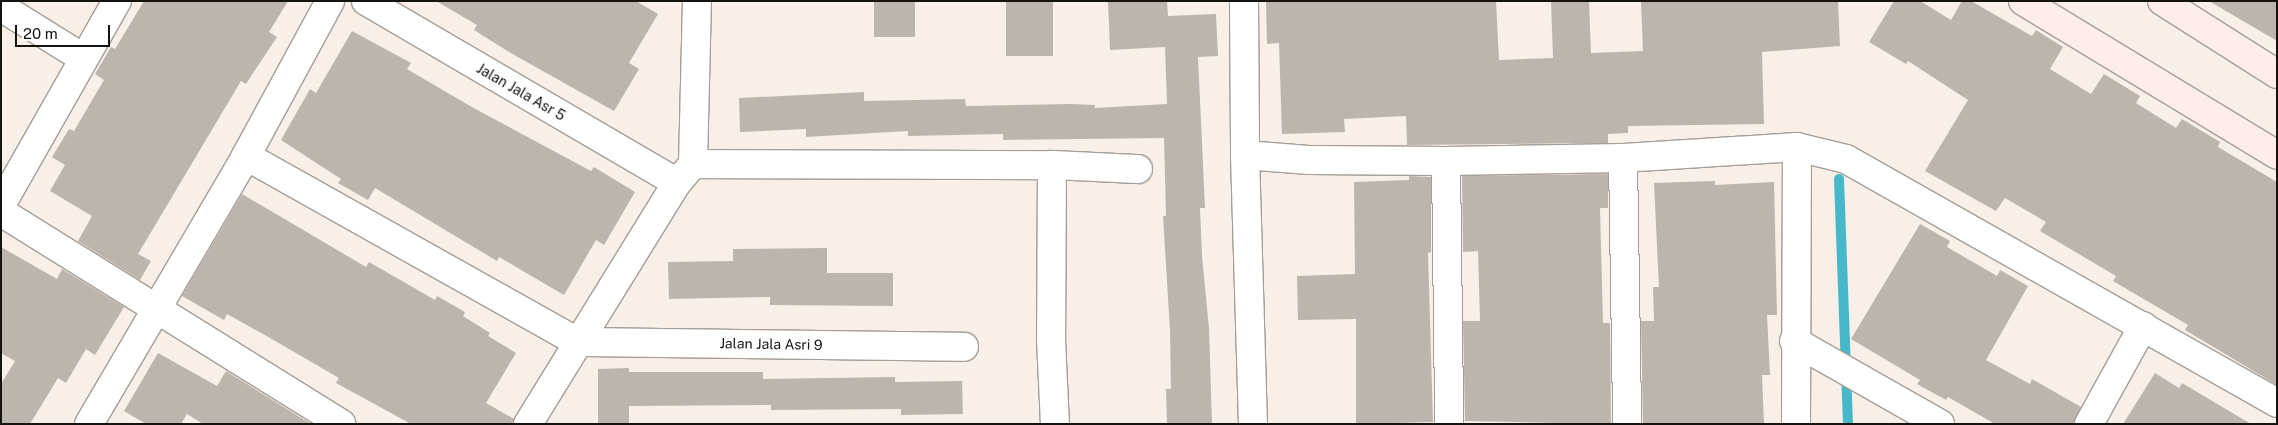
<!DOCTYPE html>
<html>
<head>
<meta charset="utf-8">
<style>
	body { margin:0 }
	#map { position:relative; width:2278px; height:425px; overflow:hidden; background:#f7efe8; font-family:"Public Sans",sans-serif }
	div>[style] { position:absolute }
	.stream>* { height:10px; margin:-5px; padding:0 5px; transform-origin:5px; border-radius:5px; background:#47b7ca }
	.building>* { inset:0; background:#bcb5ad; transform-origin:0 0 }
	.roads { filter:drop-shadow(1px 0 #a59e97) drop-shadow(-1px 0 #a59e97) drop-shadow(0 1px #a59e97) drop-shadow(0 -1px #a59e97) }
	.street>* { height:28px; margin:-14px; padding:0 14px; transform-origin:14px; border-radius:14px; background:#fff }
	.secondary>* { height:28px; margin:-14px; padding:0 14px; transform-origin:14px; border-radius:14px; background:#feedeb }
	span { translate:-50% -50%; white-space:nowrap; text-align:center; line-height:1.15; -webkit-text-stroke:5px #fefefe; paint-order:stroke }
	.street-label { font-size:14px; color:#151310 }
	.frame { position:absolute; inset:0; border:2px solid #151310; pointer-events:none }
	.scale { position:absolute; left:15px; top:25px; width:95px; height:22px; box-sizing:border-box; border:2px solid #151310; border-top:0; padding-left:6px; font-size:15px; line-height:18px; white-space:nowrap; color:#151310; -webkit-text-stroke:4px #fefefe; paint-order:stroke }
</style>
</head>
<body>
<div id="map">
	<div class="stream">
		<div style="left:1839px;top:179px;width:245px;rotate:87.9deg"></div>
	</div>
	<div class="building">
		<div style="clip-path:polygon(144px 1px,288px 1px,269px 32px,277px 37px,246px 84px,241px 81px,138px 254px,151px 261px,140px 280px,78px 241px,92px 216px,50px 191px,65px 165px,52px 157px,69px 129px,74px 131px,104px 80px,95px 74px,111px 47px,115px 49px)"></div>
		<div style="clip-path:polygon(436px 1px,636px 1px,658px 14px,629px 63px,639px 69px,614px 111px,509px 52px,474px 30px,477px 25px)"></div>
		<div style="left:874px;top:1px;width:41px;height:36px"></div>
		<div style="left:1006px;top:1px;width:47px;height:55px"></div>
		<div style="clip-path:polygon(1108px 1px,1167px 1px,1168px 16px,1216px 14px,1218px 56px,1198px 57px,1205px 208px,1200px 208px,1202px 256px,1209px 328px,1212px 424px,1167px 424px,1166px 389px,1171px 389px,1170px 330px,1163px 216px,1166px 216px,1164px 138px,1003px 140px,1003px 134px,908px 136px,908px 131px,806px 137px,806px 129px,740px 132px,739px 98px,864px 92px,864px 101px,965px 99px,966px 106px,1070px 104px,1095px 105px,1095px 108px,1167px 104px,1165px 47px,1110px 50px)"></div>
		<div style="clip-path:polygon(1266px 1px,1496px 1px,1499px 60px,1553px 58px,1551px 1px,1589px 1px,1591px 53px,1643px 51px,1641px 1px,1838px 1px,1840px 46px,1762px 52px,1764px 124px,1628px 126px,1628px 133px,1608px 134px,1608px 143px,1407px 145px,1406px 116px,1344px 119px,1345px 132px,1282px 134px,1279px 43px,1267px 44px)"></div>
		<div style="clip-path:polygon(1894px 1px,1920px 1px,1951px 20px,1962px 1px,1971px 1px,2032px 36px,2036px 30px,2063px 47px,2050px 69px,2091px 94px,2104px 74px,2140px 96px,2136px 103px,2176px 128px,2182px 119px,2220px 142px,2218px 147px,2277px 182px,2277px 385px,2185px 330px,2188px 325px,2113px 281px,2116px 276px,2040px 231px,2046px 222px,2005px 198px,1996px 211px,1925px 171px,1968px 100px,1908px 61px,1906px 64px,1869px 42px)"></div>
		<div style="clip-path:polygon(2209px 1px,2277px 1px,2277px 41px)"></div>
		<div style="clip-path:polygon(352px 31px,411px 63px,407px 69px,470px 106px,591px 171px,594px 167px,635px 192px,604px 245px,596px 240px,564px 295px,499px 257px,497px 261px,375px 188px,368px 200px,338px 183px,341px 179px,281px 140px,310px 89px,316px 93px)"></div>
		<div style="clip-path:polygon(1608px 174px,1608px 208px,1600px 208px,1603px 323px,1610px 323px,1611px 424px,1465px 421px,1463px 321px,1480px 321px,1478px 251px,1463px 252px,1462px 176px)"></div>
		<div style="clip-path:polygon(1409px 176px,1431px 177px,1431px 252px,1428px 253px,1433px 422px,1356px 424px,1356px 319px,1298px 320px,1297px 276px,1355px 274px,1354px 182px,1409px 180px)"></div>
		<div style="clip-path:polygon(1715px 181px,1715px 185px,1774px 182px,1777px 315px,1767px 315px,1770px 375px,1762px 375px,1764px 424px,1643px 424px,1641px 321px,1654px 321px,1653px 287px,1659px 287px,1654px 183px)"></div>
		<div style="clip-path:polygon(242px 194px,366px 267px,369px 262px,435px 300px,437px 296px,465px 312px,463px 316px,490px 333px,488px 336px,516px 353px,486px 403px,514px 419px,512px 424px,411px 424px,336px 383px,339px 378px,270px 338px,227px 314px,224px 320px,182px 296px)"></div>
		<div style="clip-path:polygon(1920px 224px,1950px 241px,1947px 247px,1997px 276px,2000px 270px,2028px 286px,1986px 360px,2030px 384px,2032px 379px,2081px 407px,2073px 424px,1995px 424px,1948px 397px,1946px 400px,1917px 384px,1920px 380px,1851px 339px)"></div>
		<div style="clip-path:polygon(1px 247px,57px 279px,62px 269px,124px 307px,95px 355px,86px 349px,66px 383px,58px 378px,30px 424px,1px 424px,1px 384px,15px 361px,1px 353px)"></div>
		<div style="clip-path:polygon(827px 248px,827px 273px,893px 273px,893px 306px,770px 305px,770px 297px,669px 299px,668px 262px,733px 261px,733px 249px)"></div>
		<div style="clip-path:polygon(158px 353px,217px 386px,226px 371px,311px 424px,203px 424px,187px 414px,181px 424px,146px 424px,124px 411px)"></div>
		<div style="clip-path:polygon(629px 368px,629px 372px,763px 372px,763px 379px,895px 377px,895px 382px,962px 381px,963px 414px,901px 415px,901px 409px,771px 410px,771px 405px,629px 406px,629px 424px,598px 424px,598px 369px)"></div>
		<div style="clip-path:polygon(2155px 373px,2179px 388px,2182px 383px,2251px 424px,2123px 424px)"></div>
	</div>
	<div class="roads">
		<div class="street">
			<div style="left:366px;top:1px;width:360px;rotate:30.3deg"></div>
			<div style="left:1244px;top:1px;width:154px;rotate:89.6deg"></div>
			<div style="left:1245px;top:155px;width:269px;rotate:88.3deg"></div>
			<div style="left:1px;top:7px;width:97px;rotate:31.9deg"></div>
			<div style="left:1245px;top:155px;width:64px;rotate:4.5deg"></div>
			<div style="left:1309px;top:160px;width:137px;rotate:0.4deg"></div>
			<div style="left:1446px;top:161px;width:177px;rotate:-1deg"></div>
			<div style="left:1623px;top:158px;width:174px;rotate:-3.6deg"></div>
			<div style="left:1797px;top:147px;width:50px;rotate:13.8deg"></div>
			<div style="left:1846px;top:159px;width:495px;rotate:29.5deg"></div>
			<div style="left:246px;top:156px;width:381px;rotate:29.3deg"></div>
			<div style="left:578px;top:342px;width:386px;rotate:0.7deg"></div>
			<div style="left:1623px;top:158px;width:266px;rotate:89.1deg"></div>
			<div style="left:1446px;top:161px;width:263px;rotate:89.3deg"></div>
			<div style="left:693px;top:164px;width:359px;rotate:0.2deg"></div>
			<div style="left:1052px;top:165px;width:175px;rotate:90.3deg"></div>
			<div style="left:1051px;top:340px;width:84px;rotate:87.3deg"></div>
			<div style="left:1052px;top:165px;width:86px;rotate:2.7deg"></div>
			<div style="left:1px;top:205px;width:235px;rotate:-60.4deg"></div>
			<div style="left:1px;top:212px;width:401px;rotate:31.9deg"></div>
			<div style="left:1794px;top:341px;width:168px;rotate:29.6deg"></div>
			<div style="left:89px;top:424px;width:311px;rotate:-59.6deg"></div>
			<div style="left:246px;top:156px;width:176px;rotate:-61.5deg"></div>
			<div style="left:528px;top:424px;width:283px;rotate:-58.3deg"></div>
			<div style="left:677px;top:183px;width:25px;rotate:-50deg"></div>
			<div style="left:693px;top:164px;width:163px;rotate:-88.6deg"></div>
			<div style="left:1796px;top:424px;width:277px;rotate:-89.8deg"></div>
			<div style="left:2089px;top:424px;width:112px;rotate:-61.1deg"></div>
		</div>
		<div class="secondary">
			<div style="left:2023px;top:1px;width:297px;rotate:31.2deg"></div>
			<div style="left:2162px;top:1px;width:136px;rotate:32.4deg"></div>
		</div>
	</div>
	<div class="street-label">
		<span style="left:521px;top:92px;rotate:30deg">Jalan Jala Asr 5</span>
		<span style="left:771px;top:344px;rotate:1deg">Jalan Jala Asri 9</span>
	</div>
	<div class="frame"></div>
	<div class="scale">20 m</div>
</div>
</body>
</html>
